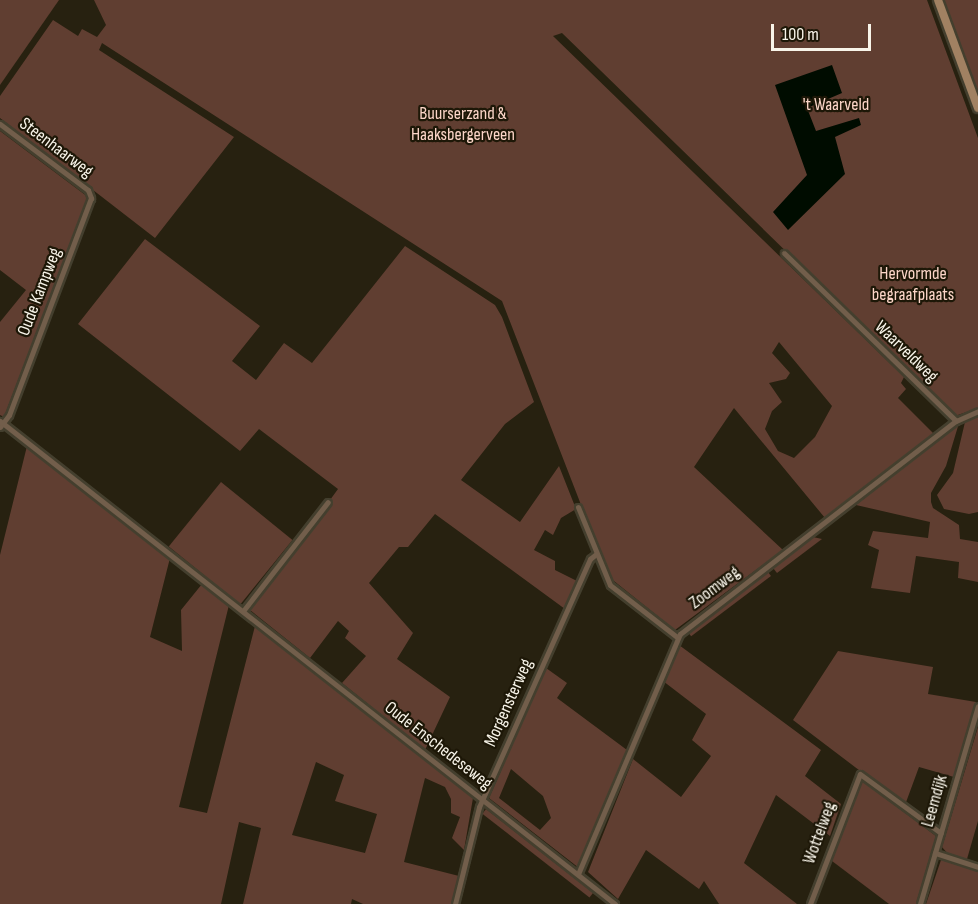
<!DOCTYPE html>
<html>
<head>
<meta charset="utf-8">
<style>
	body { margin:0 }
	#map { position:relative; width:978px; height:904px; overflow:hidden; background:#272110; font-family:"Sofia Sans Condensed",sans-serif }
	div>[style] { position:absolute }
	.green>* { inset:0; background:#603e31; transform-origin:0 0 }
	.water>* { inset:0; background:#000c00 }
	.roads { filter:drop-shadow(2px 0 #443f2e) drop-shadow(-2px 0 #443f2e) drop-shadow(0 2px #443f2e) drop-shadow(0 -2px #443f2e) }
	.street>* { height:5px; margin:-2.5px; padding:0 2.5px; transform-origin:2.5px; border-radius:2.5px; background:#725e4b }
	.secondary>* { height:8px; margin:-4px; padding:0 4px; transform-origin:4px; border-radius:4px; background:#a18162 }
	span { translate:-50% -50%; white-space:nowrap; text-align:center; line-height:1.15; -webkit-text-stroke:4.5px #1d1707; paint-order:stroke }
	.park-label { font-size:18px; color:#fcd6c8 }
	.street-label { font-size:18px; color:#f8f4e9 }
	.scale { position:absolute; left:771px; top:24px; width:100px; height:27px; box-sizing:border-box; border:3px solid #f8f4e9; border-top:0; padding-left:8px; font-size:18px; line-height:21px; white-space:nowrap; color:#f8f4e9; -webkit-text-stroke:4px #1d1707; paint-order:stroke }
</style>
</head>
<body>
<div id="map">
	<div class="green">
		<div style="clip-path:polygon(0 0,59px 0,0 85px)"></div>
		<div style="clip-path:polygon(evenodd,94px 0,927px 0,978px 138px,978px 408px,955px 416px,562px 33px,553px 36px,904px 377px,901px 383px,906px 389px,898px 398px,934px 434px,825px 518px,734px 408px,694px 467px,783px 550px,675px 630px,609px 577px,502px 301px,102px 43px,99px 50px,234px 137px,155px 238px,0 118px,0 96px,53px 20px,78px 36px,82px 29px,97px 37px,106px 25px,94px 0,779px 342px,832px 406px,815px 437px,794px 458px,778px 451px,765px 429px,772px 411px,782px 402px,769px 383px,786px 379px,790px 373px,772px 353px,779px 342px)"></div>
		<div style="clip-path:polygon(943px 0,978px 0,978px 95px,970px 73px)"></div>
		<div style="clip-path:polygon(0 131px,88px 197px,4px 417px,0 415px,0 322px,26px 290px,0 270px)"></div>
		<div style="clip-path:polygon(145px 239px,260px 326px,232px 361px,256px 380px,284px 343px,312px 363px,405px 246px,495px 305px,502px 317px,534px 402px,505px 424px,461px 480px,520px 522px,559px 466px,576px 509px,561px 518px,553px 535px,545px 530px,534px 550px,555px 561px,555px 570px,577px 581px,565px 609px,435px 514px,408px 547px,399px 547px,369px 583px,413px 633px,397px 659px,450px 697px,425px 750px,342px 683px,366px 656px,345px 638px,349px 631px,338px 621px,310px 658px,250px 610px,338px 489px,259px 429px,240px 451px,78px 324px)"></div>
		<div style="clip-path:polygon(978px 417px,978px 512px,969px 514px,944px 509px,937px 495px,953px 473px,965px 422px)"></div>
		<div style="clip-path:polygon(959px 423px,946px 466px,931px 493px,931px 502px,933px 508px,959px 525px,960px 539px,978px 542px,978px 582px,958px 578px,959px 562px,916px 556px,910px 593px,871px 588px,879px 550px,868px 545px,873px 531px,928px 538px,930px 522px,856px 505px)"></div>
		<div style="clip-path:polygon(evenodd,27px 446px,170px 558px,150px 637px,182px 651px,181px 610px,202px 584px,229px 605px,179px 807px,207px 813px,255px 626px,473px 798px,464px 850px,452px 838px,460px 817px,451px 813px,451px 799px,445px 787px,425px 778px,404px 862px,459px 876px,453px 904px,363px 904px,352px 899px,351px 904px,243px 904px,261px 828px,239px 822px,221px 904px,0 904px,0 555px,27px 446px,316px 762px,344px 775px,335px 801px,377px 814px,365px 853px,292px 835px,316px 762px)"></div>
		<div style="left:221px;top:482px;width:92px;height:83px;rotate:39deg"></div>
		<div style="clip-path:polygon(813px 537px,822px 539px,777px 573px,773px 568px)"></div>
		<div style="left:768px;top:572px;width:5px;height:100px;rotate:53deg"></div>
		<div style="clip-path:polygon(679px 645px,821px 750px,805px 776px,841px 804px,830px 836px,776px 795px,744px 863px,797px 904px,719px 904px,704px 881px,699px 889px,646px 850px,618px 899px,588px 872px,633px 759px,681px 797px,711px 756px,692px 740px,706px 714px,663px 681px)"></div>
		<div style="clip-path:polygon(838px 651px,933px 667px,928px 694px,976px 702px,954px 777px,919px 767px,905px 805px,793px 720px)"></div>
		<div style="clip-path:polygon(evenodd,546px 668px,567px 683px,557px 698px,627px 750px,579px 868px,489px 798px,546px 668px,511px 769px,543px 796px,551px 818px,540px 830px,499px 798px,511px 769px)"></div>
		<div style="clip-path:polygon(978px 727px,978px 821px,967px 859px,948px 854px,942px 847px)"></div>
		<div style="clip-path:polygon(862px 781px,936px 836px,916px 904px,889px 904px,828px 858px,857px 783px)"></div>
		<div style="left:486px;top:809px;width:136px;height:6px;rotate:38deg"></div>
		<div style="clip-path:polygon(941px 860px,978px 871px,978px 904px,926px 904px)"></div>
	</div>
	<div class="water">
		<div style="clip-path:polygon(832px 65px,842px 93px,807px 108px,816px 131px,859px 118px,861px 125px,835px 137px,845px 174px,788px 230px,773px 212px,807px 175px,775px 85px)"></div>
	</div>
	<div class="roads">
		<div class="street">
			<div style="left:0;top:124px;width:110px;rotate:36.9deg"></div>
			<div style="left:88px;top:190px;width:9px;rotate:69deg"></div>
			<div style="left:91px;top:198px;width:232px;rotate:110.7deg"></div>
			<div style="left:9px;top:415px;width:15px;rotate:127deg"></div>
			<div style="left:784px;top:253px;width:240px;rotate:44.3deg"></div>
			<div style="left:0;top:421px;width:782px;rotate:38.14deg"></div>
			<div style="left:578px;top:507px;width:84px;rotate:67.7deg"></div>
			<div style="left:610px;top:585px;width:86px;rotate:37.9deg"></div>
			<div style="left:243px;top:611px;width:138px;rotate:-52.1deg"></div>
			<div style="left:935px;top:853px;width:45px;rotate:18deg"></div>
			<div style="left:578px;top:874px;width:261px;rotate:-67deg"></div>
			<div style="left:680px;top:634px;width:349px;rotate:-37.7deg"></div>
			<div style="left:956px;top:421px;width:24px;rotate:-24deg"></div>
			<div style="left:455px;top:904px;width:100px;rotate:-76.1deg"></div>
			<div style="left:479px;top:807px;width:272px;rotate:-65.9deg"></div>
			<div style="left:590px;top:559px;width:8px;rotate:-40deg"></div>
			<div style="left:810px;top:904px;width:139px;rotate:-69deg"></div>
			<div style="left:860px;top:774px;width:100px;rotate:36.1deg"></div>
			<div style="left:920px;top:904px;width:206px;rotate:-73.7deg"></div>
		</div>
		<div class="secondary">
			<div style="left:938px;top:0;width:115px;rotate:69.7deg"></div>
		</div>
	</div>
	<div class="park-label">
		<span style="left:836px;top:105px">'t Waarveld</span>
		<span style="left:463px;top:125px">Buurserzand &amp;<br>Haaksbergerveen</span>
		<span style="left:913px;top:285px">Hervormde<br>begraafplaats</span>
	</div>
	<div class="street-label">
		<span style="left:56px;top:148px;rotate:37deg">Steenhaarweg</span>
		<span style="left:40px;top:292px;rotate:-69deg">Oude Kampweg</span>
		<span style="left:906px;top:352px;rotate:44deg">Waarveldweg</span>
		<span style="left:715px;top:588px;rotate:-37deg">Zoomweg</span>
		<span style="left:509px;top:703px;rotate:-66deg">Morgensterweg</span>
		<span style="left:438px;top:746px;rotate:38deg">Oude Enschedeseweg</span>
		<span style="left:935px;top:801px;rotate:-74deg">Leemdijk</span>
		<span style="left:820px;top:833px;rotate:-70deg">Wottelweg</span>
	</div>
	<div class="scale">100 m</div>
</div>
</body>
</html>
